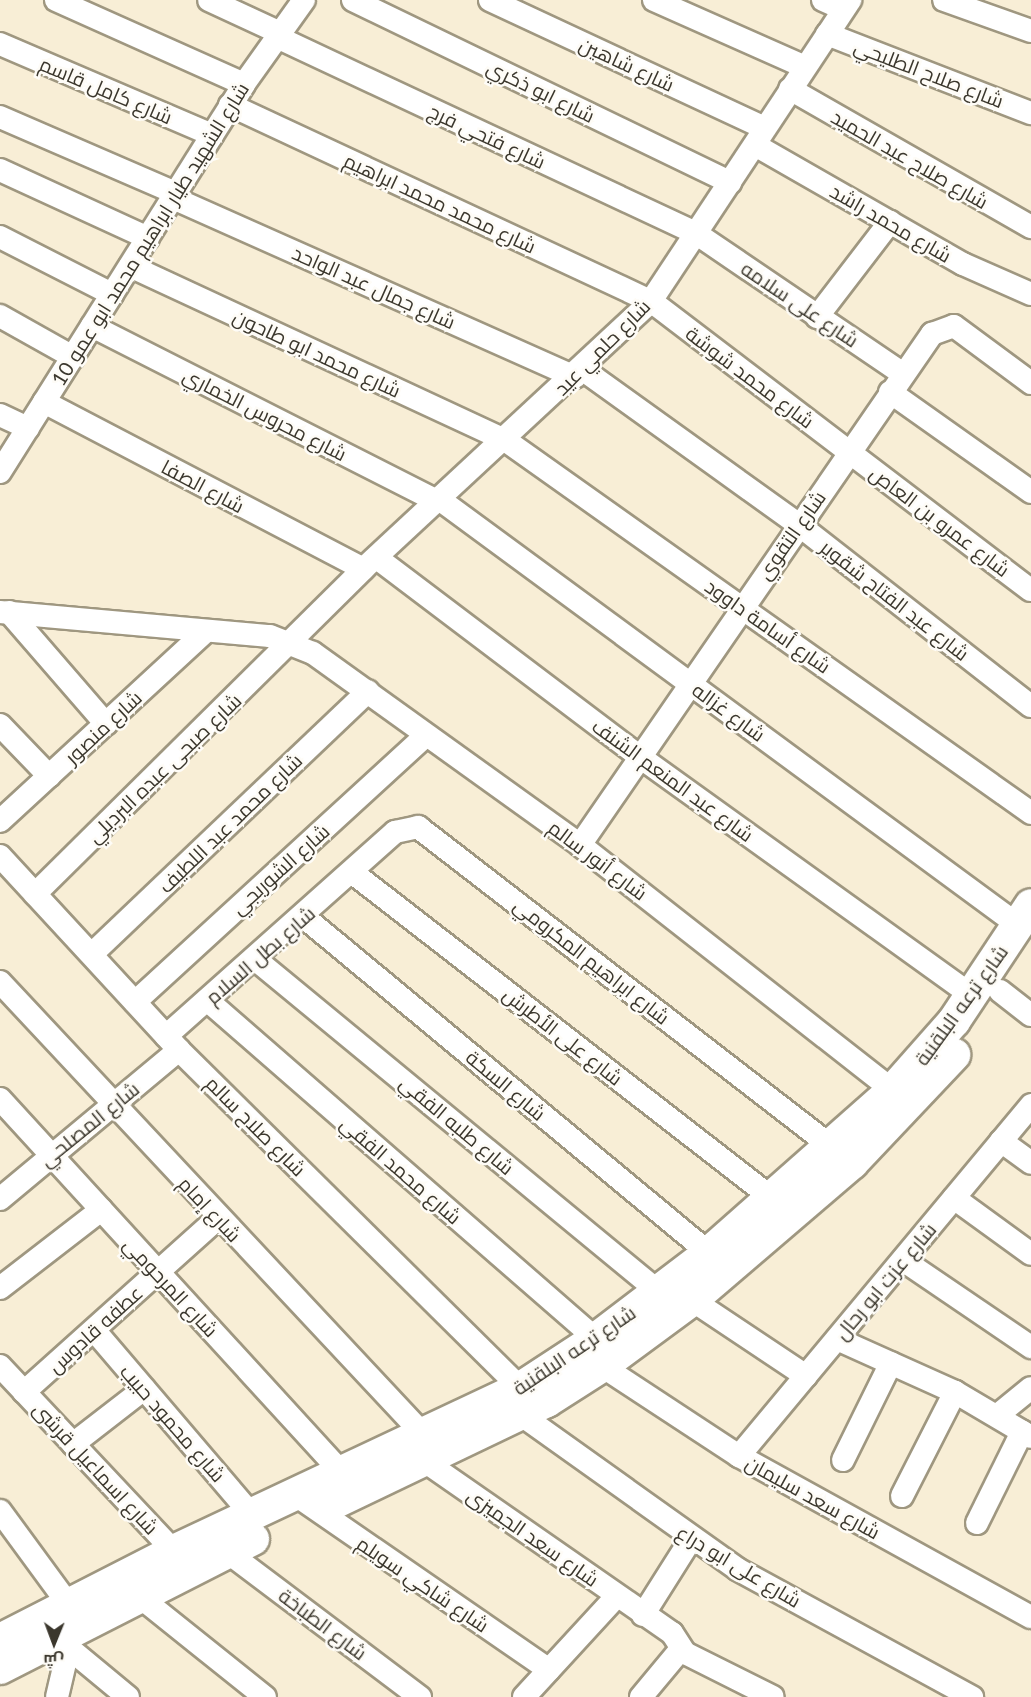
<!DOCTYPE html>
<html>
<head>
<meta charset="utf-8">
<style>
	body { margin:0 }
	#map { position:relative; width:1031px; height:1697px; overflow:hidden; background:#f8eed6; font-family:Lato,Cairo,sans-serif }
	div>[style] { position:absolute }
	.roads { filter:drop-shadow(2px 0 #9f9780) drop-shadow(-2px 0 #9f9780) drop-shadow(0 2px #9f9780) drop-shadow(0 -2px #9f9780) }
	.street>* { height:22px; margin:-11px; padding:0 11px; transform-origin:11px; border-radius:11px; background:#fff }
	.secondary>* { height:32px; margin:-16px; padding:0 16px; transform-origin:16px; border-radius:16px; background:#fff }
	span { translate:-50% -50%; white-space:nowrap; text-align:center; line-height:1.15; -webkit-text-stroke:5px #fefcf7; paint-order:stroke }
	.street-label { font-size:20px; color:#3b372d }
	.north { position:absolute; left:24px; top:1613px; width:60px; height:60px; -webkit-text-stroke:4px #fefcf7; paint-order:stroke; rotate:181deg; font-size:16px; font-weight:700; line-height:24px; text-align:center; color:#3b372d }
	.north::after { content:''; display:block; margin:auto; width:21px; height:27px; background:#3b372d; clip-path:polygon(50% 0,100% 100%,50% 72%,0 100%) }
</style>
</head>
<body>
<div id="map">
	<div class="roads">
		<div class="street">
			<div style="left:56px;top:0;width:206px;rotate:24.1deg"></div>
			<div style="left:209px;top:0;width:78px;rotate:24.9deg"></div>
			<div style="left:353px;top:0;width:419px;rotate:25.8deg"></div>
			<div style="left:490px;top:0;width:303px;rotate:25deg"></div>
			<div style="left:654px;top:0;width:165px;rotate:23.9deg"></div>
			<div style="left:823px;top:0;width:22px;rotate:24deg"></div>
			<div style="left:944px;top:0;width:92px;rotate:19.6deg"></div>
			<div style="left:827px;top:34px;width:219px;rotate:21.2deg"></div>
			<div style="left:277px;top:37px;width:464px;rotate:25.1deg"></div>
			<div style="left:697px;top:234px;width:249px;rotate:34.2deg"></div>
			<div style="left:0;top:44px;width:231px;rotate:23.2deg"></div>
			<div style="left:790px;top:89px;width:278px;rotate:29.8deg"></div>
			<div style="left:230px;top:105px;width:464px;rotate:25deg"></div>
			<div style="left:651px;top:301px;width:477px;rotate:37.3deg"></div>
			<div style="left:0;top:117px;width:192px;rotate:23.4deg"></div>
			<div style="left:755px;top:145px;width:240px;rotate:29.8deg"></div>
			<div style="left:963px;top:264px;width:74px;rotate:23.8deg"></div>
			<div style="left:0;top:170px;width:163px;rotate:24.7deg"></div>
			<div style="left:173px;top:198px;width:440px;rotate:24deg"></div>
			<div style="left:0;top:237px;width:126px;rotate:27deg"></div>
			<div style="left:130px;top:266px;width:413px;rotate:24.9deg"></div>
			<div style="left:505px;top:440px;width:645px;rotate:35.34deg"></div>
			<div style="left:0;top:316px;width:84px;rotate:29.3deg"></div>
			<div style="left:817px;top:317px;width:120px;rotate:-52.5deg"></div>
			<div style="left:92px;top:326px;width:387px;rotate:26.9deg"></div>
			<div style="left:582px;top:369px;width:267px;rotate:35.7deg"></div>
			<div style="left:799px;top:525px;width:294px;rotate:38deg"></div>
			<div style="left:890px;top:392px;width:173px;rotate:35.3deg"></div>
			<div style="left:44px;top:402px;width:360px;rotate:27.6deg"></div>
			<div style="left:0;top:415px;width:31px;rotate:25deg"></div>
			<div style="left:0;top:472px;width:458px;rotate:-57.8deg"></div>
			<div style="left:244px;top:84px;width:103px;rotate:-54.5deg"></div>
			<div style="left:439px;top:499px;width:719px;rotate:36.34deg"></div>
			<div style="left:377px;top:558px;width:330px;rotate:37.1deg"></div>
			<div style="left:640px;top:757px;width:409px;rotate:35.7deg"></div>
			<div style="left:0;top:612px;width:271px;rotate:5.1deg"></div>
			<div style="left:270px;top:636px;width:46px;rotate:21.6deg"></div>
			<div style="left:313px;top:653px;width:329px;rotate:35.7deg"></div>
			<div style="left:580px;top:845px;width:397px;rotate:38.1deg"></div>
			<div style="left:9px;top:612px;width:148px;rotate:49.1deg"></div>
			<div style="left:0;top:725px;width:71px;rotate:46.1deg"></div>
			<div style="left:0;top:821px;width:279px;rotate:-42.7deg"></div>
			<div style="left:580px;top:845px;width:621px;rotate:-55.44deg"></div>
			<div style="left:932px;top:334px;width:23px;rotate:-20deg"></div>
			<div style="left:954px;top:326px;width:96px;rotate:36.5deg"></div>
			<div style="left:0;top:856px;width:264px;rotate:47.3deg"></div>
			<div style="left:179px;top:1050px;width:481px;rotate:44.7deg"></div>
			<div style="left:353px;top:873px;width:530px;rotate:37.8deg"></div>
			<div style="left:35px;top:894px;width:462px;rotate:-44.7deg"></div>
			<div style="left:363px;top:569px;width:393px;rotate:-42.9deg"></div>
			<div style="left:651px;top:301px;width:361px;rotate:-56.5deg"></div>
			<div style="left:304px;top:917px;width:526px;rotate:39.68deg"></div>
			<div style="left:92px;top:954px;width:381px;rotate:-43.6deg"></div>
			<div style="left:255px;top:959px;width:524px;rotate:39.5deg"></div>
			<div style="left:0;top:982px;width:619px;rotate:46.9deg"></div>
			<div style="left:1000px;top:991px;width:39px;rotate:38deg"></div>
			<div style="left:207px;top:1000px;width:516px;rotate:41.07deg"></div>
			<div style="left:135px;top:1002px;width:395px;rotate:-42.5deg"></div>
			<div style="left:166px;top:1036px;width:307px;rotate:-41.7deg"></div>
			<div style="left:395px;top:832px;width:24px;rotate:-12deg"></div>
			<div style="left:418px;top:827px;width:523px;rotate:37.7deg"></div>
			<div style="left:0;top:1099px;width:510px;rotate:47.54deg"></div>
			<div style="left:1001px;top:1141px;width:37px;rotate:36deg"></div>
			<div style="left:954px;top:1198px;width:95px;rotate:36deg"></div>
			<div style="left:0;top:1199px;width:233px;rotate:-39.8deg"></div>
			<div style="left:903px;top:1260px;width:155px;rotate:34.2deg"></div>
			<div style="left:0;top:1288px;width:128px;rotate:-37.7deg"></div>
			<div style="left:692px;top:1300px;width:137px;rotate:33.7deg"></div>
			<div style="left:94px;top:1330px;width:245px;rotate:49.5deg"></div>
			<div style="left:837px;top:1339px;width:129px;rotate:24.2deg"></div>
			<div style="left:955px;top:1392px;width:88px;rotate:30.6deg"></div>
			<div style="left:0;top:1366px;width:269px;rotate:46.8deg"></div>
			<div style="left:602px;top:1366px;width:164px;rotate:33.3deg"></div>
			<div style="left:739px;top:1456px;width:333px;rotate:28.9deg"></div>
			<div style="left:24px;top:1392px;width:261px;rotate:-41.9deg"></div>
			<div style="left:520px;top:1414px;width:267px;rotate:35.5deg"></div>
			<div style="left:737px;top:1569px;width:268px;rotate:28.6deg"></div>
			<div style="left:999px;top:1414px;width:41px;rotate:-39.1deg"></div>
			<div style="left:73px;top:1444px;width:90px;rotate:-37.8deg"></div>
			<div style="left:739px;top:1456px;width:457px;rotate:-50.2deg"></div>
			<div style="left:423px;top:1460px;width:303px;rotate:34.8deg"></div>
			<div style="left:672px;top:1633px;width:24px;rotate:57deg"></div>
			<div style="left:685px;top:1653px;width:98px;rotate:26.6deg"></div>
			<div style="left:843px;top:1460px;width:108px;rotate:-63.7deg"></div>
			<div style="left:297px;top:1496px;width:306px;rotate:34.6deg"></div>
			<div style="left:902px;top:1496px;width:117px;rotate:-63deg"></div>
			<div style="left:0;top:1511px;width:117px;rotate:53.7deg"></div>
			<div style="left:977px;top:1523px;width:102px;rotate:-63.7deg"></div>
			<div style="left:226px;top:1551px;width:243px;rotate:37deg"></div>
			<div style="left:140px;top:1597px;width:160px;rotate:38.7deg"></div>
			<div style="left:643px;top:1615px;width:90px;rotate:-57.7deg"></div>
			<div style="left:47px;top:1630px;width:105px;rotate:39.6deg"></div>
			<div style="left:57px;top:1697px;width:48px;rotate:-76.8deg"></div>
			<div style="left:524px;top:1697px;width:137px;rotate:-47.4deg"></div>
			<div style="left:641px;top:1697px;width:62px;rotate:-50.2deg"></div>
		</div>
		<div class="secondary">
			<div style="left:334px;top:1503px;width:236px;rotate:-25.6deg"></div>
			<div style="left:547px;top:1401px;width:65px;rotate:-32.5deg"></div>
			<div style="left:602px;top:1366px;width:112px;rotate:-36.3deg"></div>
			<div style="left:692px;top:1300px;width:211px;rotate:-40.6deg"></div>
			<div style="left:852px;top:1163px;width:149px;rotate:-46.6deg"></div>
			<div style="left:0;top:1640px;width:195px;rotate:-27.1deg"></div>
			<div style="left:174px;top:1551px;width:383px;rotate:-25.2deg"></div>
			<div style="left:521px;top:1388px;width:90px;rotate:-33.2deg"></div>
			<div style="left:596px;top:1339px;width:142px;rotate:-37.3deg"></div>
			<div style="left:709px;top:1253px;width:246px;rotate:-41.5deg"></div>
			<div style="left:893px;top:1090px;width:92px;rotate:-48.5deg"></div>
			<div style="left:954px;top:1021px;width:139px;rotate:-56.4deg"></div>
			<div style="left:0;top:1668px;width:284px;rotate:-27deg"></div>
		</div>
	</div>
	<div class="street-label">
		<span style="left:627px;top:64px;rotate:25deg">شارع شاهين</span>
		<span style="left:929px;top:73px;rotate:21deg">شارع صلاح الطليحي</span>
		<span style="left:106px;top:90px;rotate:23deg">شارع كامل قاسم</span>
		<span style="left:541px;top:91px;rotate:26deg">شارع ابو ذكري</span>
		<span style="left:487px;top:136px;rotate:25deg">شارع فتحي فرج</span>
		<span style="left:910px;top:159px;rotate:30deg">شارع صلاح عبد الحميد</span>
		<span style="left:440px;top:203px;rotate:25deg">شارع محمد محمد ابراهيم</span>
		<span style="left:891px;top:223px;rotate:30deg">شارع محمد راشد</span>
		<span style="left:150px;top:234px;rotate:-58deg">شارع الشهيد طيار ابراهيم محمد ابو عمو 10</span>
		<span style="left:374px;top:287px;rotate:24deg">شارع جمال عبد الواحد</span>
		<span style="left:800px;top:304px;rotate:34deg">شارع على سلامه</span>
		<span style="left:602px;top:347px;rotate:-45deg">شارع حلمي عيد</span>
		<span style="left:317px;top:353px;rotate:25deg">شارع محمد ابو طاحون</span>
		<span style="left:750px;top:377px;rotate:37deg">شارع محمد شوشة</span>
		<span style="left:265px;top:414px;rotate:27deg">شارع محروس الخماري</span>
		<span style="left:203px;top:486px;rotate:28deg">شارع الصفا</span>
		<span style="left:940px;top:521px;rotate:37deg">شارع عمرو بن العاص</span>
		<span style="left:791px;top:535px;rotate:-55deg">شارع التقوي</span>
		<span style="left:895px;top:600px;rotate:38deg">شارع عبد الفتاح شقوير</span>
		<span style="left:768px;top:626px;rotate:35deg">شارع أسامة داوود</span>
		<span style="left:729px;top:712px;rotate:36deg">شارع غزاله</span>
		<span style="left:103px;top:727px;rotate:-43deg">شارع منصور</span>
		<span style="left:164px;top:768px;rotate:-44deg">شارع صبحى عبده البرديلي</span>
		<span style="left:673px;top:780px;rotate:36deg">شارع عبد المنعم الشنف</span>
		<span style="left:230px;top:823px;rotate:-44deg">شارع محمد عبد اللطيف</span>
		<span style="left:598px;top:860px;rotate:37deg">شارع أنور سالم</span>
		<span style="left:280px;top:869px;rotate:-42deg">شارع الشوربجي</span>
		<span style="left:260px;top:955px;rotate:-41deg">شارع بطل السلام</span>
		<span style="left:592px;top:961px;rotate:38deg">شارع ابراهيم المكرومي</span>
		<span style="left:961px;top:1005px;rotate:-54deg">شارع ترعه البلقنية</span>
		<span style="left:563px;top:1036px;rotate:38deg">شارع على الأطرش</span>
		<span style="left:506px;top:1085px;rotate:40deg">شارع السكة</span>
		<span style="left:89px;top:1124px;rotate:-39deg">شارع المصلحي</span>
		<span style="left:457px;top:1125px;rotate:40deg">شارع طلبه الفقي</span>
		<span style="left:256px;top:1126px;rotate:45deg">شارع صلاح سالم</span>
		<span style="left:401px;top:1170px;rotate:41deg">شارع محمد الفقي</span>
		<span style="left:210px;top:1209px;rotate:47deg">شارع إمام</span>
		<span style="left:885px;top:1281px;rotate:-50deg">شارع عزت ابو رحال</span>
		<span style="left:171px;top:1287px;rotate:47deg">شارع المرحومي</span>
		<span style="left:95px;top:1329px;rotate:-42deg">عطفه قادوس</span>
		<span style="left:574px;top:1350px;rotate:-34deg">شارع ترعه البلقنية</span>
		<span style="left:173px;top:1423px;rotate:49deg">شارع محمود حبيب</span>
		<span style="left:96px;top:1468px;rotate:47deg">شارع اسماعيل قرشى</span>
		<span style="left:813px;top:1497px;rotate:29deg">شارع سعد سليمان</span>
		<span style="left:533px;top:1537px;rotate:35deg">شارع سعد الجميزى</span>
		<span style="left:739px;top:1566px;rotate:31deg">شارع على ابو دراع</span>
		<span style="left:423px;top:1584px;rotate:34deg">شارع شاكي سويلم</span>
		<span style="left:323px;top:1624px;rotate:37deg">شارع الطباخة</span>
	</div>
	<div class="north">ش</div>
</div>
</body>
</html>
